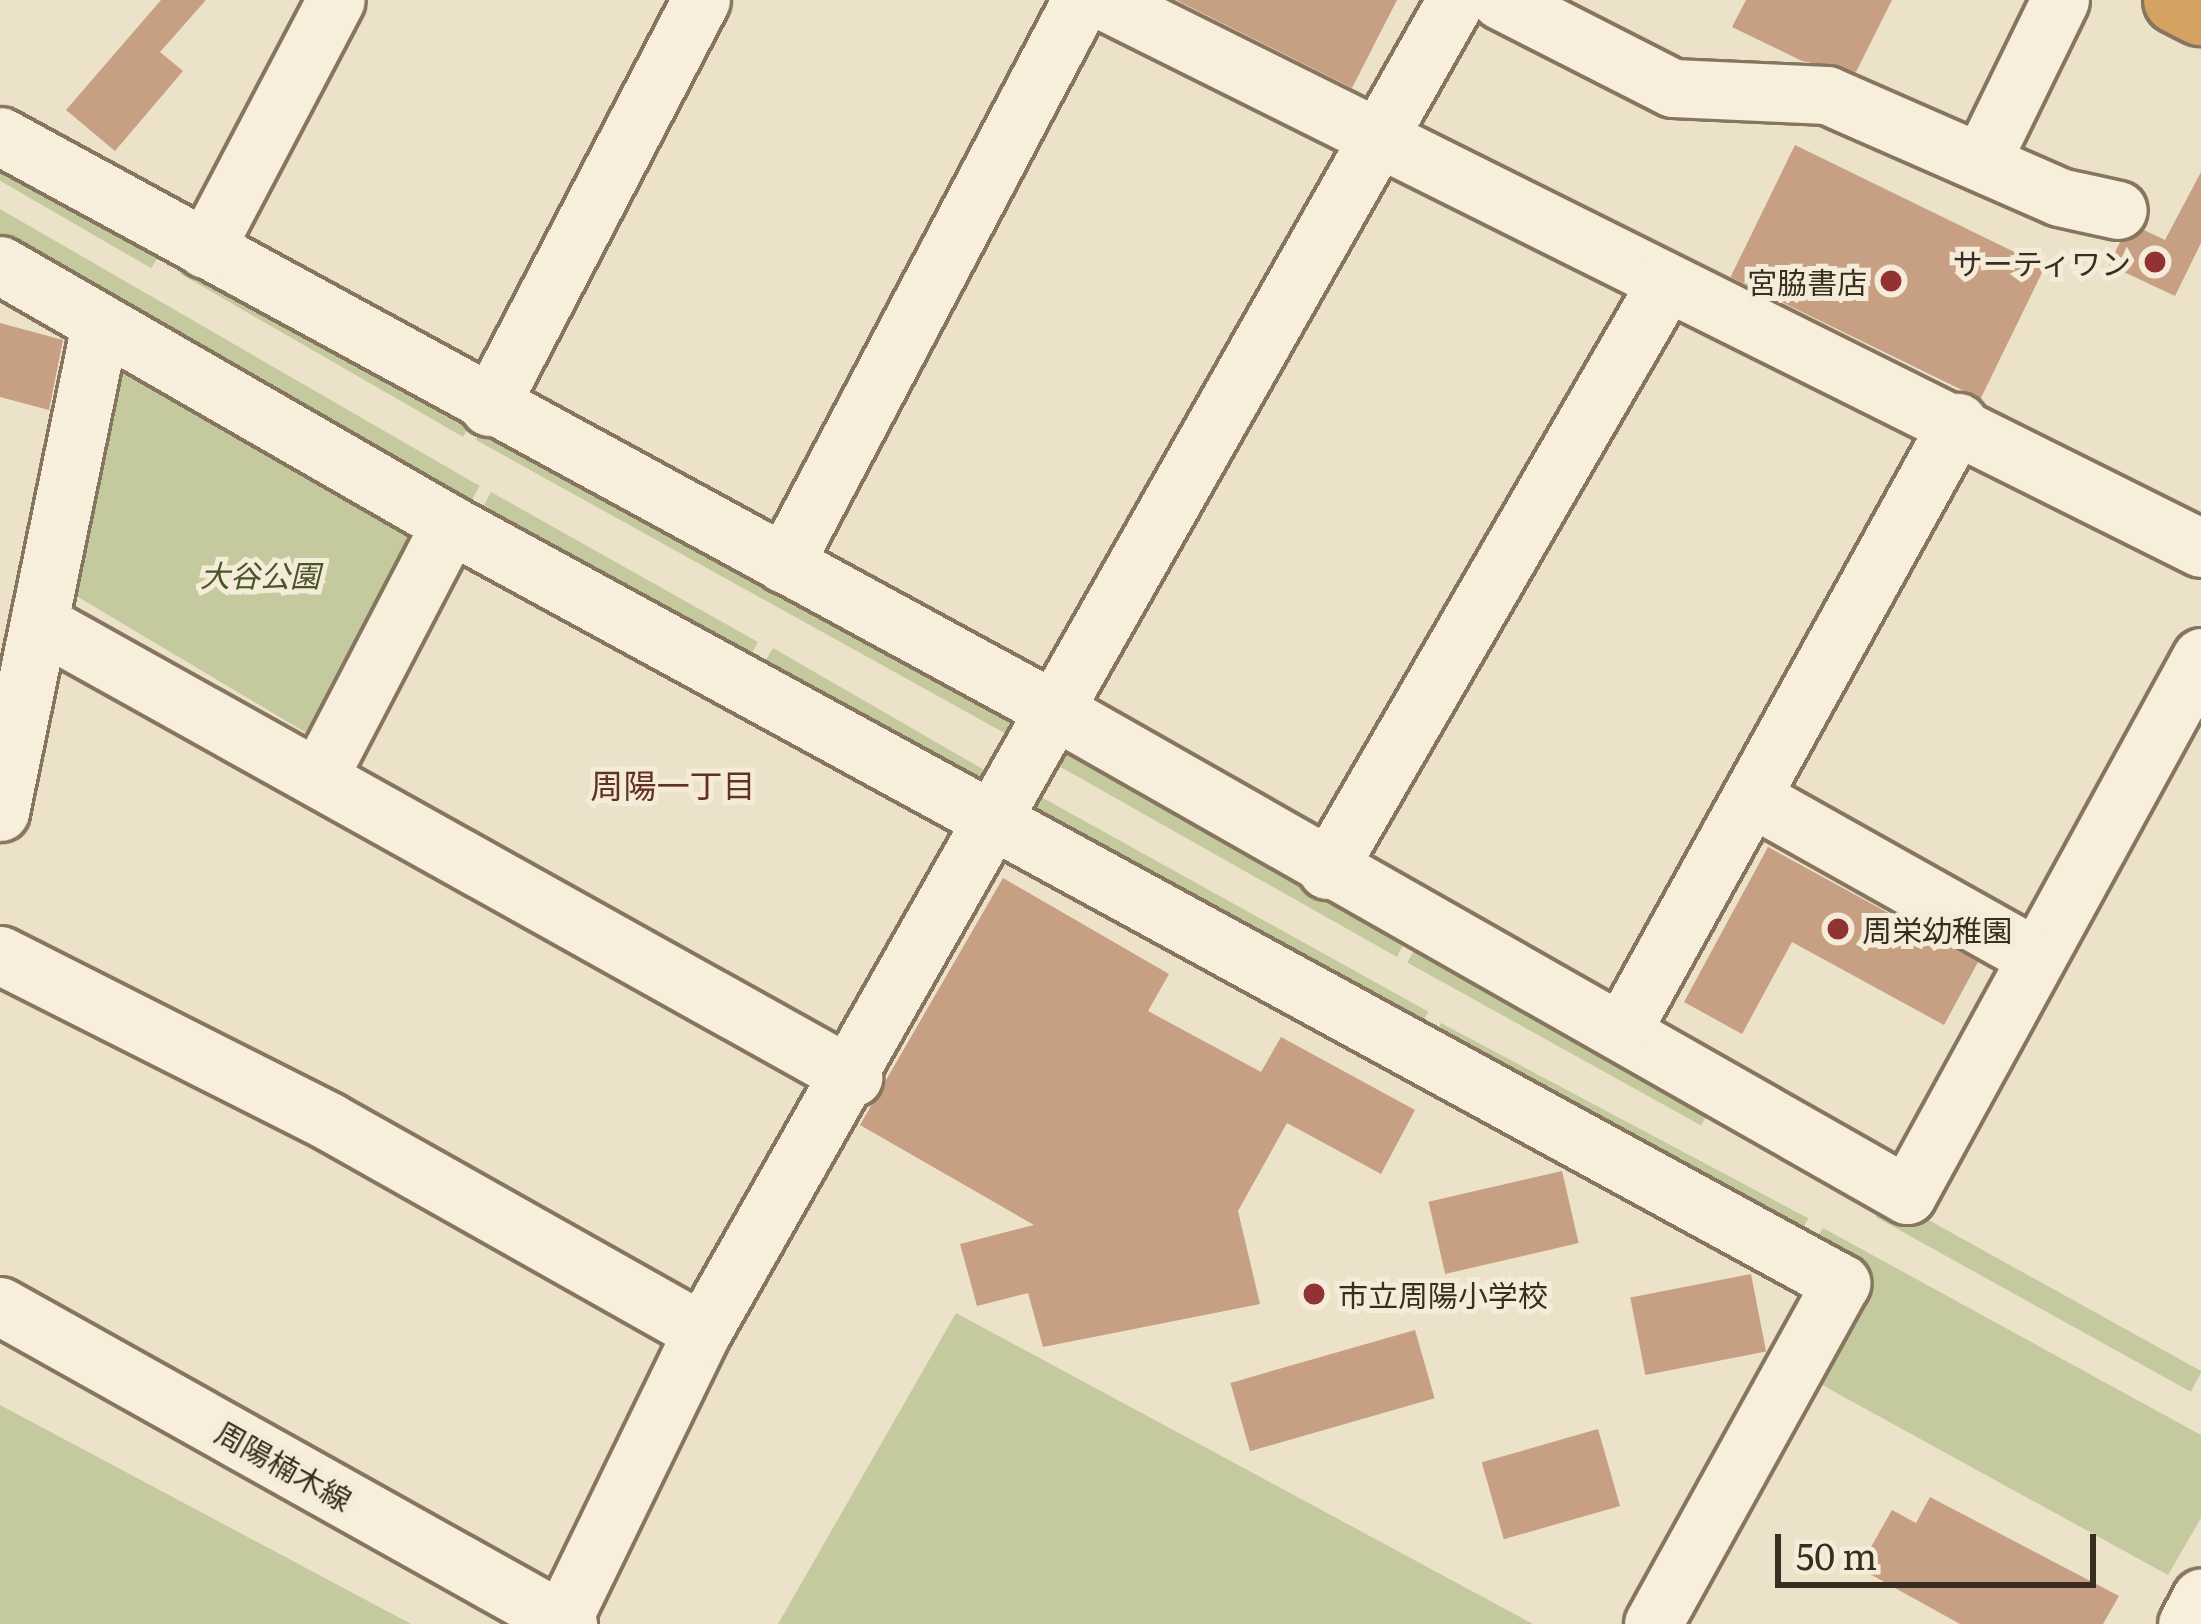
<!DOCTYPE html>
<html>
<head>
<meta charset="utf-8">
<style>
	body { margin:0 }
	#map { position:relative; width:2201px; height:1624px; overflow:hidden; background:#ece2c9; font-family:Literata,"Noto Sans JP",serif }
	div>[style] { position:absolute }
	.green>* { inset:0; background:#c4ca9d; transform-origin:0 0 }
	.building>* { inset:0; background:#c79f82; transform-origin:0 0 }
	.roads { filter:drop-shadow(3px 0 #87755f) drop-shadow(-3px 0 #87755f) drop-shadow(0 3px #87755f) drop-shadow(0 -3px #87755f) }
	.minor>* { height:57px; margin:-28.5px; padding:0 28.5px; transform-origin:28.5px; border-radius:28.5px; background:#f7efdc }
	.highway>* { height:66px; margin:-33px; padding:0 33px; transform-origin:33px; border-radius:33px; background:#d4a361 }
	.dots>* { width:33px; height:33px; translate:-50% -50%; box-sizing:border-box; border:6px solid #f4ecd8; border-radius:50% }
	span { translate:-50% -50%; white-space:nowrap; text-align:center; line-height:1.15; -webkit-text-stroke:10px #f4ecd8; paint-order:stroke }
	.poi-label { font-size:30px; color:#392d21 }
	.right { translate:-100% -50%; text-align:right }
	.left { translate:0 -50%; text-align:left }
	.park-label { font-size:30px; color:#485429; font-style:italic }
	.street-label { font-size:30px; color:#392d21 }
	.neighbourhood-label { font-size:33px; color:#623124 }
	.scale { position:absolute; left:1775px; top:1534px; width:321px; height:54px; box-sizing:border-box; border:6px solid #392d21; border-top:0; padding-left:15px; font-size:36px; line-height:42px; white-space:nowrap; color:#392d21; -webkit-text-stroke:9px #f4ecd8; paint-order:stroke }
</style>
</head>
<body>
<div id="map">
	<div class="green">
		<div style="left:0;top:152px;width:189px;height:25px;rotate:30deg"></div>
		<div style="left:0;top:209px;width:554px;height:29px;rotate:30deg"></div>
		<div style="left:189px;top:258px;width:327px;height:18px;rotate:30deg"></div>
		<div style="clip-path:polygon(117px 362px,423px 538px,308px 734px,68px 591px)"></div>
		<div style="left:484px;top:425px;width:605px;height:17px;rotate:29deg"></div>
		<div style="clip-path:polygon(491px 492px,758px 642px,749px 658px,481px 511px)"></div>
		<div style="left:773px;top:648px;width:247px;height:18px;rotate:30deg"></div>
		<div style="clip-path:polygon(1059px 746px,1406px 938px,1397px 957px,1050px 761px)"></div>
		<div style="left:1034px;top:793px;width:451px;height:20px;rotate:29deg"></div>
		<div style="left:1417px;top:945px;width:336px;height:20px;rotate:29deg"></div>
		<div style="left:1441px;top:1023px;width:416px;height:19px;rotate:28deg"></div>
		<div style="left:1887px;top:1197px;width:360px;height:23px;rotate:29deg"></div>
		<div style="clip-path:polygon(1823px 1228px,2201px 1435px,2201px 1518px,2168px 1575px,1813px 1380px,1813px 1244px)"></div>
		<div style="clip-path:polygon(956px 1313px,1533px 1624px,778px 1624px)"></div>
		<div style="clip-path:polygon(0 1405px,411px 1624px,0 1624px)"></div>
	</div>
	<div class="building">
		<div style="clip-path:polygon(161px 0,206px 0,160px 52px,183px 71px,115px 151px,66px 110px)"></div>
		<div style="clip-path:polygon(1176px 0,1397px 0,1352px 88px)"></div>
		<div style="clip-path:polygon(1746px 0,1892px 0,1856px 72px,1802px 61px,1732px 27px)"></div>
		<div style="left:1795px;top:145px;width:278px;height:147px;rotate:26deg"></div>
		<div style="clip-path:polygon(2201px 172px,2201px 243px,2175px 296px,2109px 265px,2120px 242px,2144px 230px,2165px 240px)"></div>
		<div style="clip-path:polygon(0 323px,63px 340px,49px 410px,0 397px)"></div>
		<div style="clip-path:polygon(1768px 847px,1978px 962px,1944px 1025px,1792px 942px,1742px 1034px,1684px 1002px)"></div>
		<div style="clip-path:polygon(1003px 878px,1169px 974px,1148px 1011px,1261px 1072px,1281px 1037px,1415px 1110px,1381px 1174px,1287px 1123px,1238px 1211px,1260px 1304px,1043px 1347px,1028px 1293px,977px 1306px,960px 1244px,1034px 1225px,860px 1125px)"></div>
		<div style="left:1562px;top:1171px;width:74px;height:137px;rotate:77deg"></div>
		<div style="left:1751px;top:1274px;width:79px;height:123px;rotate:79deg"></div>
		<div style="left:1415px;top:1330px;width:71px;height:192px;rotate:74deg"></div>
		<div style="left:1598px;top:1429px;width:80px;height:121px;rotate:74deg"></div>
		<div style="clip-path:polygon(1930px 1497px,2119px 1596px,2103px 1624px,1960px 1624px,1859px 1568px,1892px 1510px,1916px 1523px)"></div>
	</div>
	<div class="roads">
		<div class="minor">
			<div style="left:1102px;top:0;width:1228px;rotate:26.5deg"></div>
			<div style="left:1500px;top:0;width:194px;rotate:27deg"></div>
			<div style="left:1673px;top:88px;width:154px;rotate:2.6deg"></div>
			<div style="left:1827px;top:95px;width:253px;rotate:23.7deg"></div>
			<div style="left:2059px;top:197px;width:60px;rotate:12.4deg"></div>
			<div style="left:0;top:136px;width:1202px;rotate:28.57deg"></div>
			<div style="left:1056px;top:711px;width:979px;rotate:29.63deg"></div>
			<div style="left:1907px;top:1195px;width:613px;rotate:-61.34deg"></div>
			<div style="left:1981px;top:162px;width:180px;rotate:-64deg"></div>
			<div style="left:205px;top:249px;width:281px;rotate:-62.3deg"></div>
			<div style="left:0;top:265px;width:519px;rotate:29.92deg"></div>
			<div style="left:450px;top:524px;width:1585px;rotate:28.62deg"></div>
			<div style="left:1841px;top:1283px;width:389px;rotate:118.9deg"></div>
			<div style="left:489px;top:407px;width:459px;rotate:-62.5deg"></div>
			<div style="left:784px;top:564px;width:637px;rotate:-62.23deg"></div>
			<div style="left:43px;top:625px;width:928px;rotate:29.16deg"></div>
			<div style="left:319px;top:776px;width:284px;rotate:-62.5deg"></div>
			<div style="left:1751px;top:797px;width:321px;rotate:29.3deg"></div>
			<div style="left:0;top:812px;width:497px;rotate:-78.4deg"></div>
			<div style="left:1327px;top:870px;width:678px;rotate:-59.99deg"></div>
			<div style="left:0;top:955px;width:370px;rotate:26.8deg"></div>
			<div style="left:330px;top:1122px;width:427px;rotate:29.4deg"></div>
			<div style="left:1621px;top:1032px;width:697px;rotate:-61.08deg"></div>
			<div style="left:0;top:1306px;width:651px;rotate:29.24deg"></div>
			<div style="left:562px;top:1620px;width:320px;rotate:-64.1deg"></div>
			<div style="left:702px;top:1332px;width:1531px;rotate:-60.49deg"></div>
			<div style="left:2187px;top:1624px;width:30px;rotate:-62deg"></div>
		</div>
		<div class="highway">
			<div style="left:2177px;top:0;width:27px;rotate:27deg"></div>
		</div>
	</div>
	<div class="dots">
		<div style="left:2155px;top:262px;background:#923333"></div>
		<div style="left:1891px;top:281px;background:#923333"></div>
		<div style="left:1838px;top:929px;background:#923333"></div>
		<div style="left:1314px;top:1294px;background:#923333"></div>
	</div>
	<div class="poi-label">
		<span class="right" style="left:2131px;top:262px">サーティワン</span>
		<span class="right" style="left:1867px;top:281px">宮脇書店</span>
		<span class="left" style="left:1862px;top:929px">周栄幼稚園</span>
		<span class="left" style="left:1338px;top:1294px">市立周陽小学校</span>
	</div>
	<div class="park-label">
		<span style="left:260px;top:574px">大谷公園</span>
	</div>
	<div class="street-label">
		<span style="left:284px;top:1465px;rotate:29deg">周陽楠木線</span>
	</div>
	<div class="neighbourhood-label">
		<span style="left:673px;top:784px">周陽一丁目</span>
	</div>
	<div class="scale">50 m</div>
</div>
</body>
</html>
